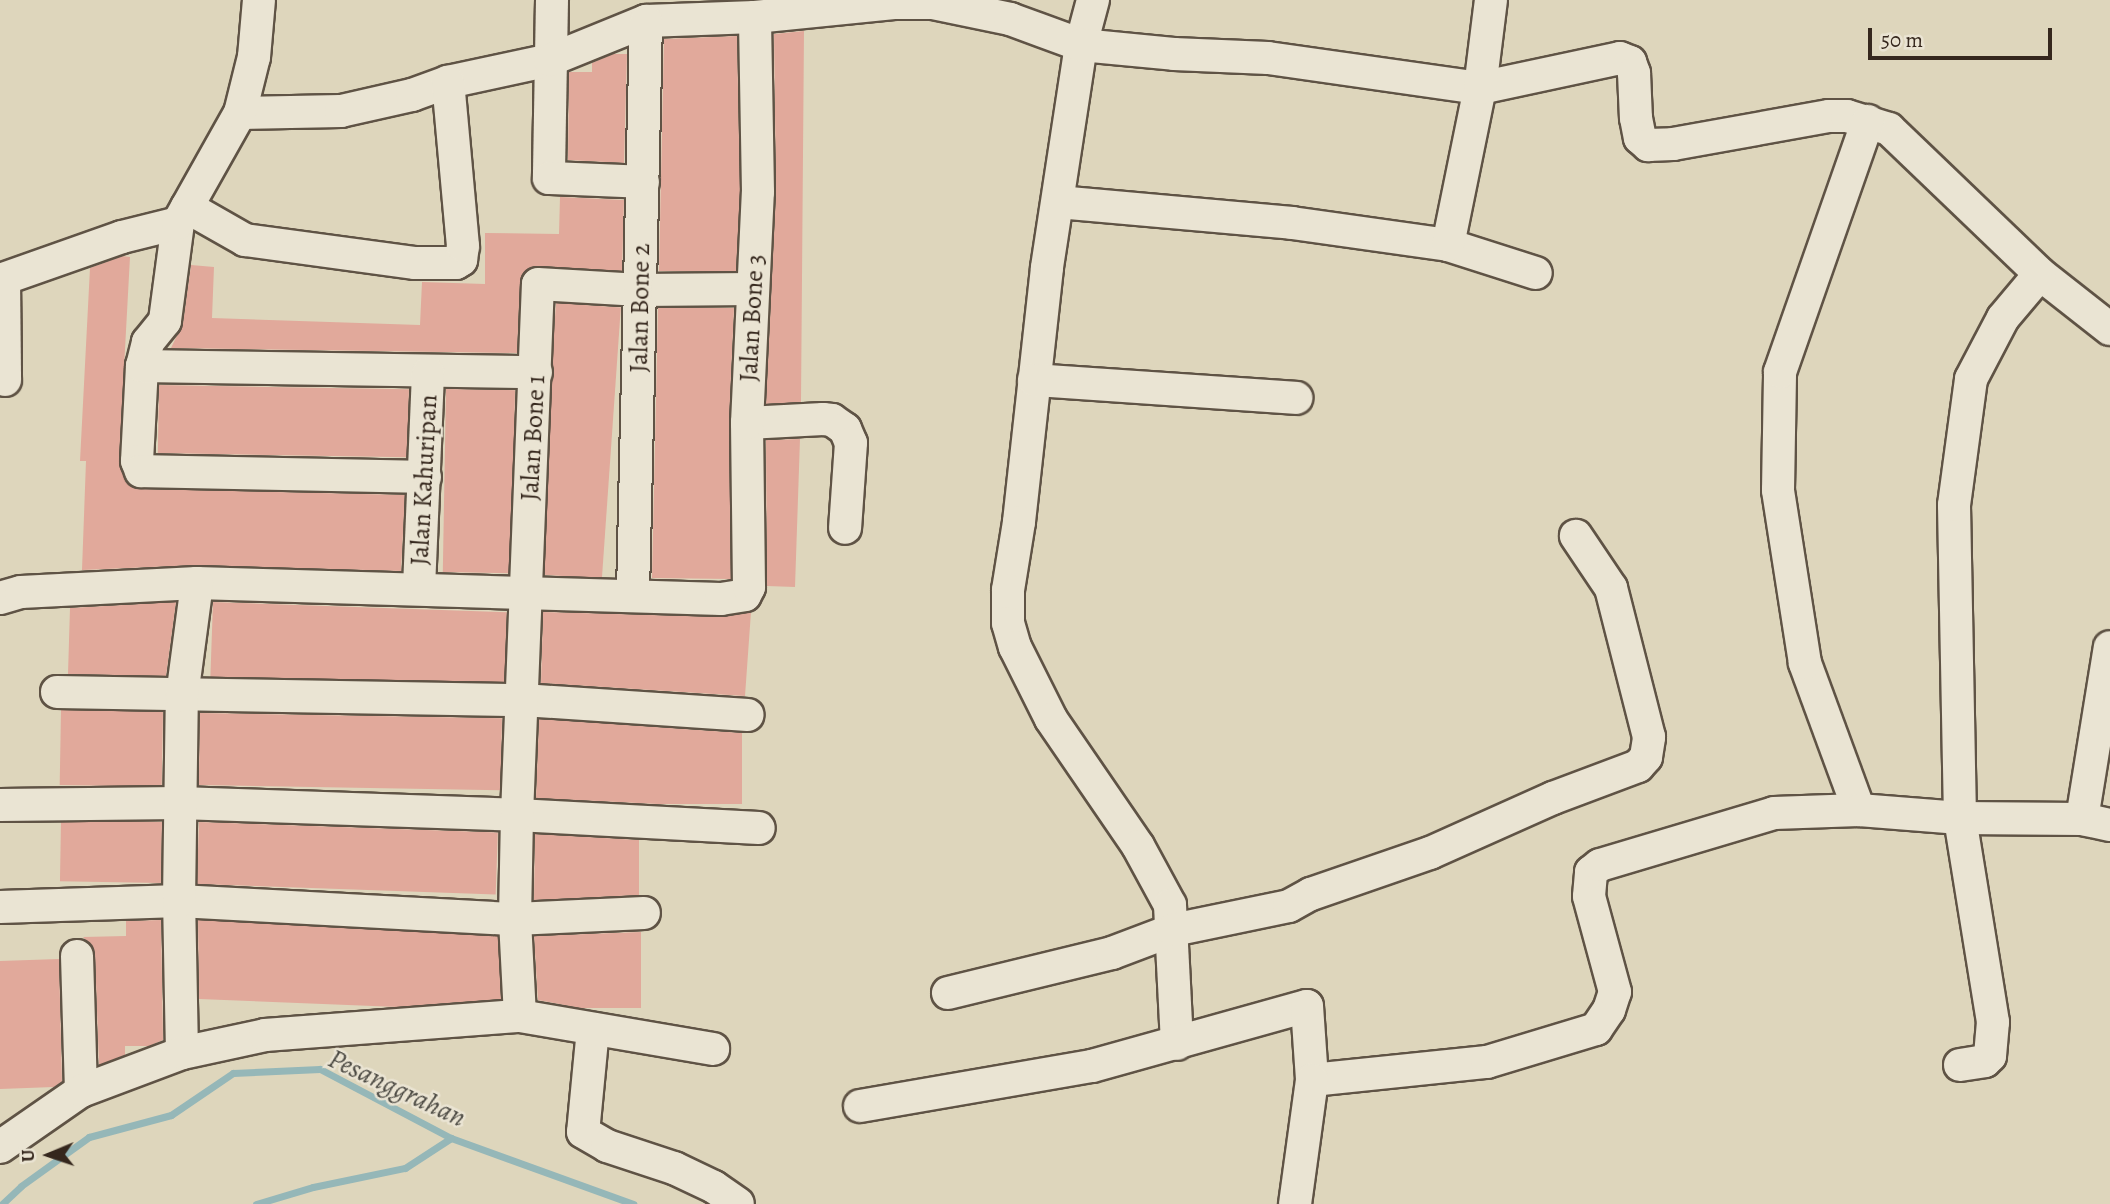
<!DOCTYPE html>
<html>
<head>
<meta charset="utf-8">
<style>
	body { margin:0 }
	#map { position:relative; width:2110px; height:1204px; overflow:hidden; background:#ded6bc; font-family:Alegreya,serif }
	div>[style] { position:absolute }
	.stream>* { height:7px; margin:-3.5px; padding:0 3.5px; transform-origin:3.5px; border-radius:3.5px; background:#95b7b8 }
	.building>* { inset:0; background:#e1a99b; transform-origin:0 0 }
	.roads { filter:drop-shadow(2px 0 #5f5345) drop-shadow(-2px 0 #5f5345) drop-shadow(0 2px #5f5345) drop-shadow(0 -2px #5f5345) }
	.minor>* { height:32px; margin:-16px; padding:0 16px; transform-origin:16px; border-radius:16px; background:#eae4d3 }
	span { translate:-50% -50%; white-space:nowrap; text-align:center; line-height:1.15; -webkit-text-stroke:5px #eae4d3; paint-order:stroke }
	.street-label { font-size:26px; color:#35271d }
	.water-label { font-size:28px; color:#4d4b44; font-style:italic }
	.north { position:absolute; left:14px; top:1120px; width:70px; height:70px; -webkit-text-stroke:5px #eae4d3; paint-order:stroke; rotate:268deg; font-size:19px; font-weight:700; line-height:28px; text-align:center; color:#35271d }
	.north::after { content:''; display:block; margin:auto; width:24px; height:32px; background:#35271d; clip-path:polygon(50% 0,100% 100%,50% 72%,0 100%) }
	.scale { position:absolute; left:1868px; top:28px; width:184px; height:32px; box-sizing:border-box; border:4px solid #35271d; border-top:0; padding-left:9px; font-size:21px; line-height:24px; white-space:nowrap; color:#35271d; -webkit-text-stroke:5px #eae4d3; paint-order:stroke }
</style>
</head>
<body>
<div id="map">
	<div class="stream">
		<div style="left:2px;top:1204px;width:26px;rotate:-43deg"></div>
		<div style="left:21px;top:1186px;width:84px;rotate:-35.8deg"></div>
		<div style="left:89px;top:1137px;width:85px;rotate:-15deg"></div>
		<div style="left:171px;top:1115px;width:75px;rotate:-34.1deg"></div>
		<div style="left:233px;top:1073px;width:87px;rotate:-2.6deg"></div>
		<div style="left:320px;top:1069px;width:148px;rotate:27.8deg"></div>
		<div style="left:451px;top:1138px;width:194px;rotate:19.9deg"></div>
		<div style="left:256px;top:1204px;width:59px;rotate:-16.6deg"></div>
		<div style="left:313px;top:1187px;width:94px;rotate:-11.7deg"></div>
		<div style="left:405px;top:1168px;width:55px;rotate:-33.1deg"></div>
	</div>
	<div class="building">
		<div style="clip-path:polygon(804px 31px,801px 402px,766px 404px,776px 193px,774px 34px)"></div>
		<div style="clip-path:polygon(737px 36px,740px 192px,736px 271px,659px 271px,664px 39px)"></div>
		<div style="clip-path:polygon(613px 54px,627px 54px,624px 163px,568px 160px,569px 72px,592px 72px,592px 63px)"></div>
		<div style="clip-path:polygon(560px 197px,624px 200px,622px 271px,539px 266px,529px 268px,520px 283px,517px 353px,171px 348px,183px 323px,191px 265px,214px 267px,212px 318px,420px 325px,422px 282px,485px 284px,485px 233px,559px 234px)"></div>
		<div style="clip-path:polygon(122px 256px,130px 257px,119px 460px,130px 486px,141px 489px,405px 495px,401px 571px,198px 565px,82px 570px,86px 461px,80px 461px,90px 268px)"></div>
		<div style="left:556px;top:303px;width:65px;height:272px;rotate:4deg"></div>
		<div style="clip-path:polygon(658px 308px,734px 308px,729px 423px,731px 579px,652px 578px)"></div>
		<div style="left:159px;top:385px;width:250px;height:68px;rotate:1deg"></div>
		<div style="left:446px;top:389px;width:69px;height:183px;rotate:1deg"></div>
		<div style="clip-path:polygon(800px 439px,795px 587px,767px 586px,766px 440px)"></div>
		<div style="clip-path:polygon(176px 602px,166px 676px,68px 674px,70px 608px)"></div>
		<div style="left:213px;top:602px;width:294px;height:75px;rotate:2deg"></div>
		<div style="clip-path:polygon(543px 612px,721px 617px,751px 612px,745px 696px,541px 683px)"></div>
		<div style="left:61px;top:710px;width:102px;height:75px;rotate:1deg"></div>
		<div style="left:200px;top:713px;width:302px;height:72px;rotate:1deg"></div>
		<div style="clip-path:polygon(539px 719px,742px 733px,742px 804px,658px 804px,536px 798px)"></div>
		<div style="left:162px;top:822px;width:61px;height:101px;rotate:91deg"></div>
		<div style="left:199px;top:822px;width:299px;height:62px;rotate:2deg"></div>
		<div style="clip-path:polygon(535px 834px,639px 840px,639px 895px,534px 900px)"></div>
		<div style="clip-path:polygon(161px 920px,163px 1040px,149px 1046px,125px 1046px,125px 1055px,99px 1065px,95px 955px,92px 946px,83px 937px,126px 936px,126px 921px)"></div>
		<div style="clip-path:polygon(198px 920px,498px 936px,501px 999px,398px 1007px,199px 999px)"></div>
		<div style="clip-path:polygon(641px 932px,641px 1008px,580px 1008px,538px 1000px,534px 936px)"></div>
		<div style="clip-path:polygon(59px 959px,62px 1082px,54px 1087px,0 1089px,0 961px)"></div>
	</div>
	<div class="roads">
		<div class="minor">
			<div style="left:552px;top:0;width:178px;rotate:91deg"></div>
			<div style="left:549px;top:178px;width:94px;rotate:2.4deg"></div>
			<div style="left:1093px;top:0;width:47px;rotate:104.9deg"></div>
			<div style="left:1081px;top:45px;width:226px;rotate:98.7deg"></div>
			<div style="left:1047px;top:268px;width:256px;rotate:96.3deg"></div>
			<div style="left:1019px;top:522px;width:69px;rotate:99.2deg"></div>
			<div style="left:1008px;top:590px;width:33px;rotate:90deg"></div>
			<div style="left:1008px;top:623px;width:25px;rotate:74deg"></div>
			<div style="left:1015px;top:647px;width:80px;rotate:63.4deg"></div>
			<div style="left:1051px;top:719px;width:154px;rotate:55.6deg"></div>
			<div style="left:1138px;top:846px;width:67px;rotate:61.5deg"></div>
			<div style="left:1170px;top:905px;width:139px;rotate:87.1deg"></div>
			<div style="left:240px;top:113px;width:101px;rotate:-1.1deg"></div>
			<div style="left:341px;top:111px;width:73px;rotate:-12.7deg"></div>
			<div style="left:412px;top:95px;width:38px;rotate:-20deg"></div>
			<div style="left:448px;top:82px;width:104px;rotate:-12.2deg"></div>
			<div style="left:550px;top:60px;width:104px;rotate:-22.1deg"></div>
			<div style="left:646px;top:21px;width:109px;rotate:-2.1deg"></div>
			<div style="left:755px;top:17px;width:142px;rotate:-5.7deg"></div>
			<div style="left:896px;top:3px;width:37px"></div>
			<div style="left:933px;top:3px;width:79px;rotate:11.7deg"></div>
			<div style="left:1010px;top:19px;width:76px;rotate:20.1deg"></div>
			<div style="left:1081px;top:45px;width:93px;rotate:5.5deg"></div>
			<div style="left:1174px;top:54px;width:94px;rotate:2.4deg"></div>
			<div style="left:1268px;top:58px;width:214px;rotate:8.1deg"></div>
			<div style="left:1480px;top:88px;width:143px;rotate:-12.1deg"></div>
			<div style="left:1620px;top:58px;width:11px;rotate:22deg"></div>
			<div style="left:1630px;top:62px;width:12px;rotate:70deg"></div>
			<div style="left:1634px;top:73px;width:45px;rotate:87.5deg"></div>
			<div style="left:1636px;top:118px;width:20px;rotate:79deg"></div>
			<div style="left:1640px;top:138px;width:11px;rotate:41deg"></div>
			<div style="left:1648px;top:145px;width:25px;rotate:-2deg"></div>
			<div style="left:1673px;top:144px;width:158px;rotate:-10.2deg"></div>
			<div style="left:1829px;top:116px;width:18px"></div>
			<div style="left:1847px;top:116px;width:44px;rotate:17.2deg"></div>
			<div style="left:1889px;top:129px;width:209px;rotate:43.8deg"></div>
			<div style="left:2040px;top:274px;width:89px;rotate:38.2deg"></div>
			<div style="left:1058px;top:202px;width:235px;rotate:5.1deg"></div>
			<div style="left:1292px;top:223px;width:158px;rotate:8deg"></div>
			<div style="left:1448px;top:245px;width:92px;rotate:17.7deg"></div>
			<div style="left:187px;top:207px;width:67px;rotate:29.6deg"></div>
			<div style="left:245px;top:240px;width:172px;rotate:7.7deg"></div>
			<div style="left:415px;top:263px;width:41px"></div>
			<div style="left:456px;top:263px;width:6px;rotate:-31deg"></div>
			<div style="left:461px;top:260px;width:14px;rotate:-82deg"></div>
			<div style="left:463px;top:246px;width:165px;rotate:-95.2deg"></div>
			<div style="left:178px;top:223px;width:99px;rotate:97.6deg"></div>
			<div style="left:165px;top:321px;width:27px;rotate:129deg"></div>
			<div style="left:148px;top:342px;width:25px;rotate:104deg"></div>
			<div style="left:142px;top:366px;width:95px;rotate:93deg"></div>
			<div style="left:137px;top:461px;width:11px;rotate:68deg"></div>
			<div style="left:141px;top:471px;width:284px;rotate:1.2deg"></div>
			<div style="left:1448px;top:245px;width:160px;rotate:-78.5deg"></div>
			<div style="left:1480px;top:88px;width:89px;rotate:-82.9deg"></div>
			<div style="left:4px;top:279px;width:101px;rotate:89.4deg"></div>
			<div style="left:0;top:280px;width:129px;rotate:-19.4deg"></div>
			<div style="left:122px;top:237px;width:58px;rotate:-14deg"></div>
			<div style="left:178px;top:223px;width:126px;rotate:-60.6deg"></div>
			<div style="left:240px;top:113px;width:58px;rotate:-76deg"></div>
			<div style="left:254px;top:57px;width:57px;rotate:-85deg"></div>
			<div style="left:142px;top:366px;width:394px;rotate:0.9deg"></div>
			<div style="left:1034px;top:380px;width:263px;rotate:3.9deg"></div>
			<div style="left:747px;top:423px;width:76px;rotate:-3deg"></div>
			<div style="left:823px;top:419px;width:9px;rotate:6deg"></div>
			<div style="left:832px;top:420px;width:16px;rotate:35deg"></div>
			<div style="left:845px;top:429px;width:15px;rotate:67deg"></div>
			<div style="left:851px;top:443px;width:85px;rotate:94deg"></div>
			<div style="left:419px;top:588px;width:215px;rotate:-87.6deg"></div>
			<div style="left:633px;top:594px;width:573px;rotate:-88.7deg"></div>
			<div style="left:0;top:598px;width:22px;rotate:-16deg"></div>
			<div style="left:21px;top:592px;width:176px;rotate:-2.9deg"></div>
			<div style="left:197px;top:583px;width:524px;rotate:1.75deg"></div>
			<div style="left:721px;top:599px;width:24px;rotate:-9deg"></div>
			<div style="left:745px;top:595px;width:9px;rotate:-63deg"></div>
			<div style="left:749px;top:587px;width:164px;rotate:-90.7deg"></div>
			<div style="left:747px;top:423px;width:231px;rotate:-87.3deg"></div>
			<div style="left:758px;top:192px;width:175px;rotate:-91deg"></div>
			<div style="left:57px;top:692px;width:466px;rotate:1deg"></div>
			<div style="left:523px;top:700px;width:225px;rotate:3.8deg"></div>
			<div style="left:0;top:805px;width:180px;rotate:-0.6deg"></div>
			<div style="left:180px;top:803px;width:337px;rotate:2deg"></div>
			<div style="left:517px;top:815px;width:242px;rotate:3.1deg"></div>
			<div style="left:1859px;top:810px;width:157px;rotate:-110.2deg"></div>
			<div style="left:1805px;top:663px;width:175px;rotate:-98.9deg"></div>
			<div style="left:1778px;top:490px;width:118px;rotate:-89deg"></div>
			<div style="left:1780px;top:372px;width:266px;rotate:-70.7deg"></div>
			<div style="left:2082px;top:819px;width:174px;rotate:-80.8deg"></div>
			<div style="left:0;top:907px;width:179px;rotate:-1.9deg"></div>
			<div style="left:179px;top:901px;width:336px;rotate:3.1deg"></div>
			<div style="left:515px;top:919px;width:129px;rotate:-2.7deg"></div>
			<div style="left:77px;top:956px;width:135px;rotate:88.3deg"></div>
			<div style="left:948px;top:993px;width:169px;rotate:-13.7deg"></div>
			<div style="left:1112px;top:953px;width:65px;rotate:-20.7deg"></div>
			<div style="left:1173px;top:930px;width:118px;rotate:-11.7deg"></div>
			<div style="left:1289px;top:906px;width:25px;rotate:-29deg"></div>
			<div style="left:1311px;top:894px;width:126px;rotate:-19deg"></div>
			<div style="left:1430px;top:853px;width:135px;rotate:-24.1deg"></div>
			<div style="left:1553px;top:798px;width:91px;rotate:-20.6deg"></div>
			<div style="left:1638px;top:766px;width:12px;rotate:-48deg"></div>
			<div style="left:1646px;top:757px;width:20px;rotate:-81deg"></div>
			<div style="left:1649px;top:737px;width:154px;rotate:-104.3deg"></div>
			<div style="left:1611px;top:588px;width:63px;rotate:-123.9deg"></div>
			<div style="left:520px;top:1016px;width:97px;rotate:-93deg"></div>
			<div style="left:515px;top:919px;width:104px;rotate:-88.9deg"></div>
			<div style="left:517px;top:815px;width:531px;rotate:-87.74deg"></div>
			<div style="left:538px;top:284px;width:102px;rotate:3.4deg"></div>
			<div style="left:640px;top:290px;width:113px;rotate:-0.5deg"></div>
			<div style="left:593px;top:1029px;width:103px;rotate:95.5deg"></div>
			<div style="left:583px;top:1132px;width:28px;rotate:30deg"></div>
			<div style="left:607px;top:1146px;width:71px;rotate:18.2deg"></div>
			<div style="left:674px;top:1168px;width:44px;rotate:25.4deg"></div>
			<div style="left:714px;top:1187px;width:29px;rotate:35deg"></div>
			<div style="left:182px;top:1053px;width:152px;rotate:-91.1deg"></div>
			<div style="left:179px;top:901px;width:205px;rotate:-89.2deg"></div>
			<div style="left:182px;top:696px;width:114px;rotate:-82.4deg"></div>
			<div style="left:1960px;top:1065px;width:25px;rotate:-9deg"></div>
			<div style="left:1985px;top:1061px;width:7px;rotate:-45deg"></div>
			<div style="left:1990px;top:1056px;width:34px;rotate:-85deg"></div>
			<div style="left:1993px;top:1022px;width:207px;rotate:-99.2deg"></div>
			<div style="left:1960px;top:818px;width:313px;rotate:-91.1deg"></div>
			<div style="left:1954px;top:505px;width:127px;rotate:-82.3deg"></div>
			<div style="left:1971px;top:379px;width:69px;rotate:-62.3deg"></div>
			<div style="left:2003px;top:318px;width:57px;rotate:-49.9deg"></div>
			<div style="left:1312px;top:1080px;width:176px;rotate:-5.9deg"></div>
			<div style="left:1487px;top:1062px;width:114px;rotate:-16.8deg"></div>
			<div style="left:1596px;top:1029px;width:23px;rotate:-56deg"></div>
			<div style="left:1609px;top:1010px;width:19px;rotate:-72deg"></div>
			<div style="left:1615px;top:992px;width:99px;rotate:-105.2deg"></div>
			<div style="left:1589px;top:896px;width:24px;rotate:-85deg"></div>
			<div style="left:1591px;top:872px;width:11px;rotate:-38deg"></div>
			<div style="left:1600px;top:865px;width:182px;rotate:-16.6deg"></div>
			<div style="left:1774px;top:813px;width:85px;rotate:-2deg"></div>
			<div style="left:1859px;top:810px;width:101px;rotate:4.5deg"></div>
			<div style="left:1960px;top:818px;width:122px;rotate:0.5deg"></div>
			<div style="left:2082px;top:819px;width:29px;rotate:12deg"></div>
			<div style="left:860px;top:1106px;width:235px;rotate:-9.8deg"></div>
			<div style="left:1092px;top:1066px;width:223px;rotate:-15.6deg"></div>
			<div style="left:1307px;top:1006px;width:74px;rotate:86.1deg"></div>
			<div style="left:1312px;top:1080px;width:125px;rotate:97.8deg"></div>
			<div style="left:0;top:1147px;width:98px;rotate:-34.7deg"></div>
			<div style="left:81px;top:1091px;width:108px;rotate:-20.6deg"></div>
			<div style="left:182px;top:1053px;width:85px;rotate:-12.2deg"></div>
			<div style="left:265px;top:1035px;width:256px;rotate:-4.3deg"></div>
			<div style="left:520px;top:1016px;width:196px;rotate:9.7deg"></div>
		</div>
	</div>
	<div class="street-label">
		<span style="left:640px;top:308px;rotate:-89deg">Jalan Bone 2</span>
		<span style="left:752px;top:318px;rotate:-87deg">Jalan Bone 3</span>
		<span style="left:533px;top:438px;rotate:-87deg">Jalan Bone 1</span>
		<span style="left:424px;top:480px;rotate:-87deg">Jalan Kahuripan</span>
	</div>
	<div class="water-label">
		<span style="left:397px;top:1088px;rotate:25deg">Pesanggrahan</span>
	</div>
	<div class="north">U</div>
	<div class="scale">50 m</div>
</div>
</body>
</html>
